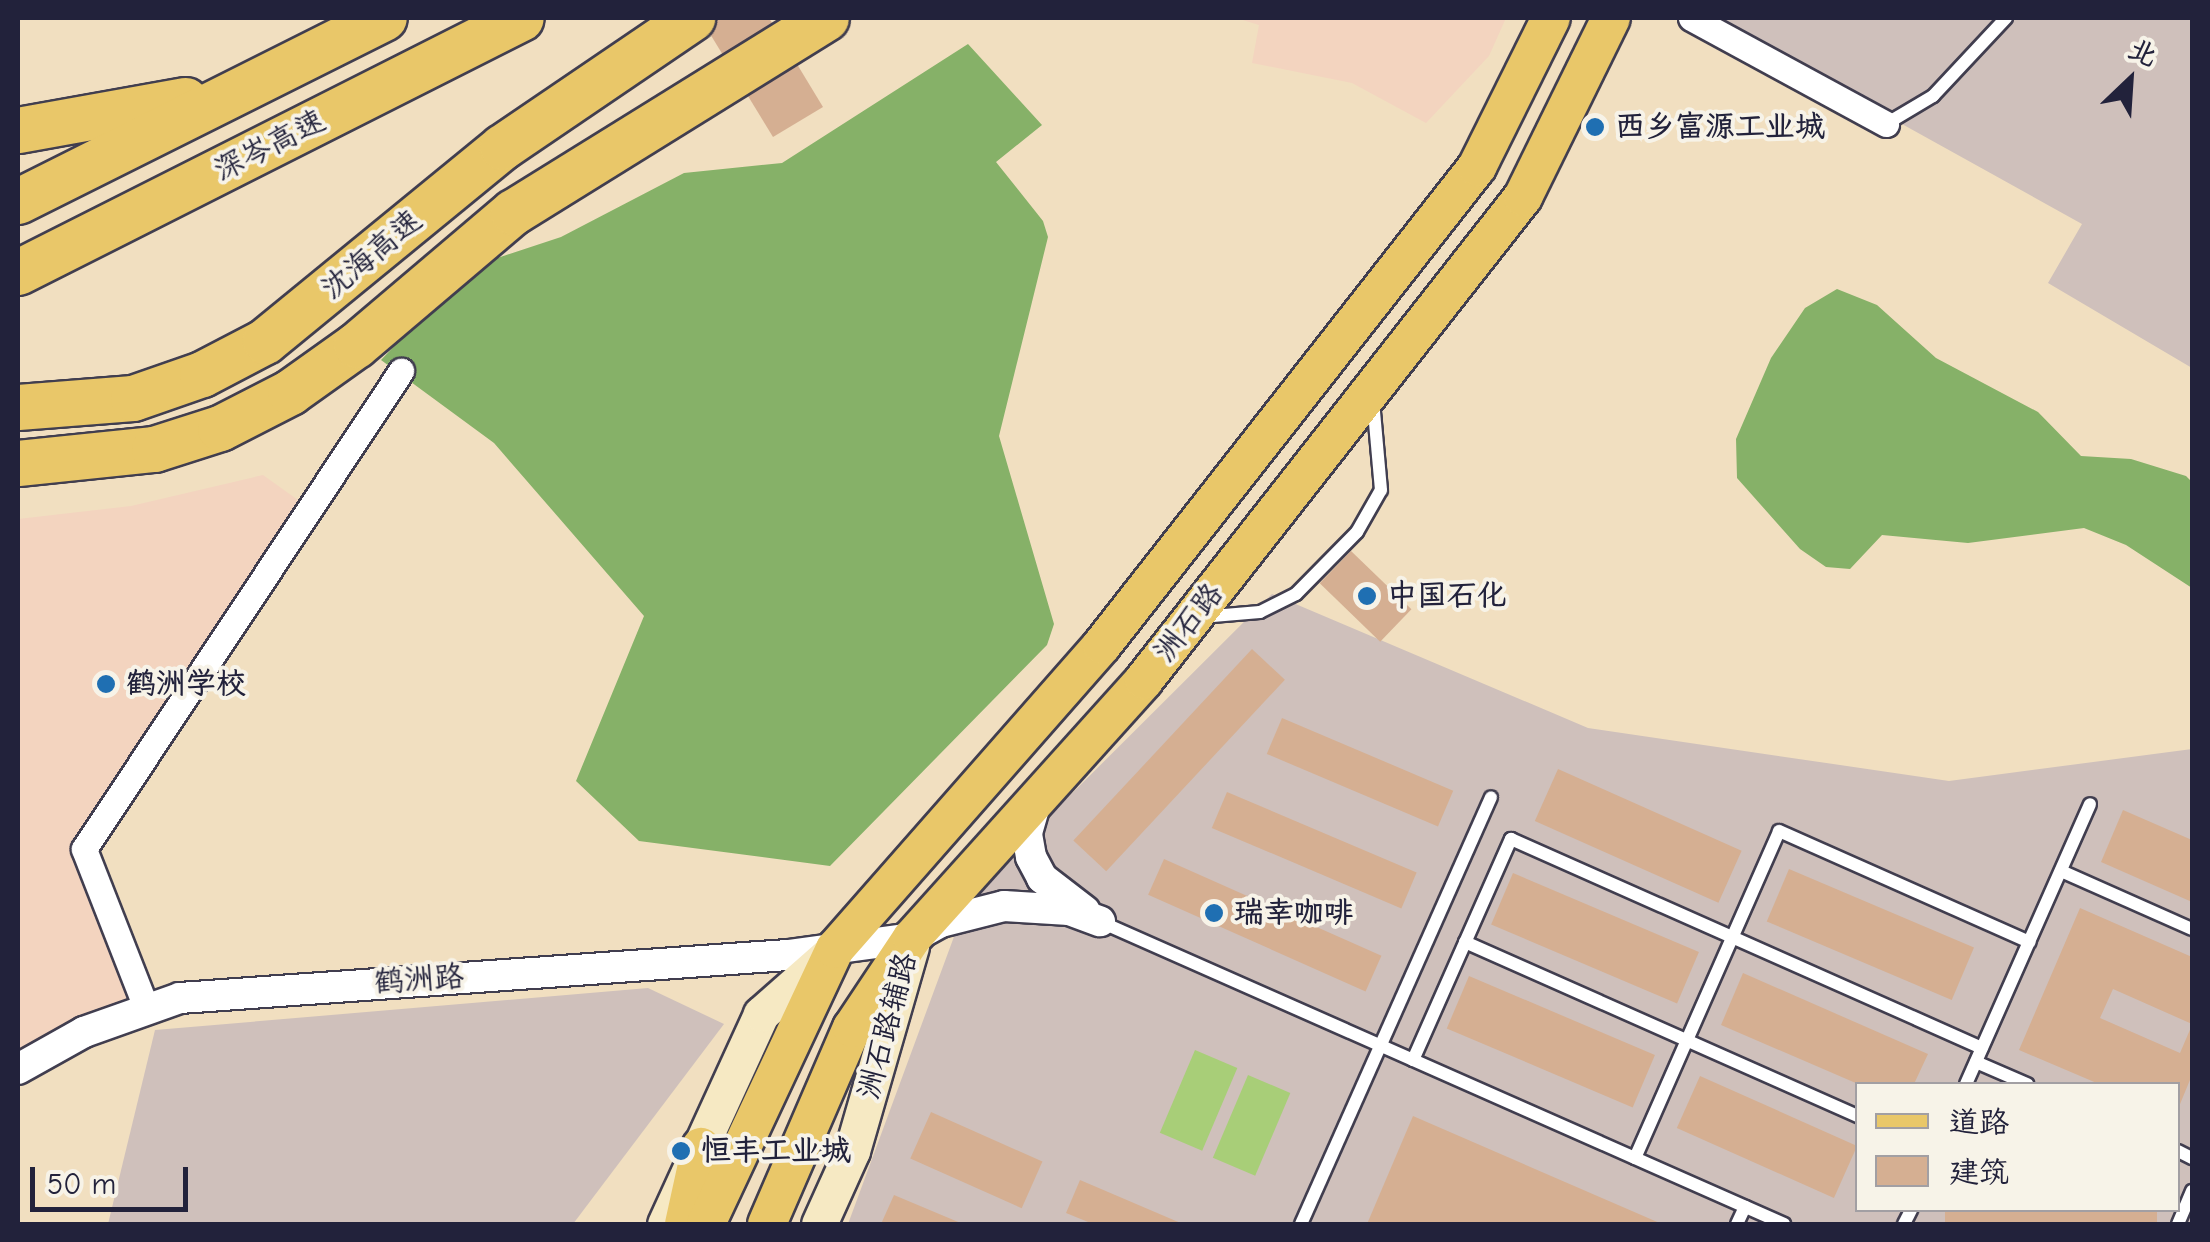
<!DOCTYPE html>
<html>
<head>
<meta charset="utf-8">
<style>
	body { margin:0 }
	#map { position:relative; width:2210px; height:1242px; overflow:hidden; background:#f1dfc0; font-family:"Comic Neue","LXGW WenKai TC",sans-serif }
	div>[style] { position:absolute }
	.built>* { inset:0; background:#f3d4bf }
	.industrial>* { inset:0; background:#cfc0bb }
	.green>* { inset:0; background:#a8ce78; transform-origin:0 0 }
	.forest>* { inset:0; background:#86b168 }
	.building>* { inset:0; background:#d5af92; transform-origin:0 0 }
	.roads { filter:drop-shadow(2px 0 #413e4f) drop-shadow(-2px 0 #413e4f) drop-shadow(0 2px #413e4f) drop-shadow(0 -2px #413e4f) }
	.service>* { height:12px; margin:-6px; padding:0 6px; transform-origin:6px; border-radius:6px; background:#fff }
	.minor>* { height:25px; margin:-12.5px; padding:0 12.5px; transform-origin:12.5px; border-radius:12.5px; background:#fff }
	.tertiary>* { height:30px; margin:-15px; padding:0 15px; transform-origin:15px; border-radius:15px; background:#fff }
	.secondary>* { height:35px; margin:-17.5px; padding:0 17.5px; transform-origin:17.5px; border-radius:17.5px; background:#f6e9c3 }
	.primary>* { height:38px; margin:-19px; padding:0 19px; transform-origin:19px; border-radius:19px; background:#e9c769 }
	.motorway>* { height:45px; margin:-22.5px; padding:0 22.5px; transform-origin:22.5px; border-radius:22.5px; background:#e9c769 }
	.dots>* { width:28px; height:28px; translate:-50% -50%; box-sizing:border-box; border:5px solid #f7f3e8; border-radius:50% }
	span { translate:-50% -50%; white-space:nowrap; text-align:center; line-height:1.15; -webkit-text-stroke:8px #f7f3e8; paint-order:stroke }
	.poi-label { font-size:30px; color:#22223b; font-weight:700 }
	.left { translate:0 -50%; text-align:left }
	.street-label { font-size:30px; color:#22223b }
	.frame { position:absolute; inset:0; border:20px solid #22223b; pointer-events:none }
	.legend { position:absolute; left:1855px; top:1082px; width:325px; height:130px; box-sizing:border-box; background:#f7f3e8; border:2px solid #a29fa3; margin:0; padding:12px 18px; list-style:none; font-size:30px; color:#22223b }
	.legend li { display:flex; align-items:center; gap:20px; height:50px }
	.legend b { width:50px; border:2px solid #a29fa3 }
	.north { position:absolute; left:2080px; top:30px; width:100px; height:100px; -webkit-text-stroke:8px #f7f3e8; paint-order:stroke; rotate:25deg; font-size:28px; font-weight:700; line-height:40px; text-align:center; color:#22223b }
	.north::after { content:''; display:block; margin:auto; width:35px; height:45px; background:#22223b; clip-path:polygon(50% 0,100% 100%,50% 72%,0 100%) }
	.scale { position:absolute; left:30px; top:1167px; width:158px; height:45px; box-sizing:border-box; border:5px solid #22223b; border-top:0; padding-left:12px; font-size:30px; line-height:35px; white-space:nowrap; color:#22223b; -webkit-text-stroke:8px #f7f3e8; paint-order:stroke }
</style>
</head>
<body>
<div id="map">
	<div class="built">
		<div style="clip-path:polygon(1236px 18px,1506px 18px,1489px 56px,1426px 123px,1352px 83px,1252px 63px,1259px 25px)"></div>
		<div style="clip-path:polygon(263px 475px,312px 510px,85px 849px,147px 1010px,18px 1069px,18px 519px,131px 506px)"></div>
	</div>
	<div class="industrial">
		<div style="clip-path:polygon(1711px 18px,2192px 18px,2192px 368px,2048px 283px,2082px 224px)"></div>
		<div style="clip-path:polygon(evenodd,1272px 594px,1588px 728px,1949px 781px,2192px 749px,2192px 1224px,848px 1224px,969px 896px,1272px 594px,1858px 1084px,2178px 1084px,2178px 1210px,1858px 1210px,1858px 1084px)"></div>
		<div style="clip-path:polygon(648px 988px,724px 1024px,573px 1224px,108px 1224px,155px 1030px)"></div>
	</div>
	<div class="green">
		<div style="left:1195px;top:1050px;width:46px;height:90px;rotate:23deg"></div>
		<div style="left:1248px;top:1075px;width:46px;height:90px;rotate:23deg"></div>
	</div>
	<div class="forest">
		<div style="clip-path:polygon(968px 44px,1042px 125px,996px 162px,1043px 221px,1048px 237px,999px 436px,1054px 624px,1047px 645px,830px 866px,639px 841px,576px 781px,644px 616px,494px 443px,381px 360px,470px 267px,561px 237px,684px 173px,782px 163px)"></div>
		<div style="clip-path:polygon(1837px 289px,1877px 305px,1936px 358px,2038px 412px,2081px 456px,2131px 459px,2186px 476px,2192px 482px,2192px 588px,2126px 545px,2084px 528px,1968px 543px,1882px 535px,1850px 569px,1826px 567px,1800px 549px,1737px 478px,1736px 439px,1771px 358px,1805px 308px)"></div>
	</div>
	<div class="building">
		<div style="clip-path:polygon(714px 18px,769px 18px,823px 107px,773px 137px,704px 24px)"></div>
		<div style="left:1351px;top:551px;width:84px;height:45px;rotate:44deg"></div>
		<div style="left:1252px;top:649px;width:45px;height:262px;rotate:43deg"></div>
		<div style="left:1282px;top:718px;width:186px;height:39px;rotate:23deg"></div>
		<div style="left:1558px;top:769px;width:201px;height:57px;rotate:24deg"></div>
		<div style="left:1227px;top:792px;width:206px;height:39px;rotate:23deg"></div>
		<div style="clip-path:polygon(2123px 810px,2192px 840px,2192px 902px,2101px 862px)"></div>
		<div style="left:1164px;top:859px;width:238px;height:39px;rotate:24deg"></div>
		<div style="left:1789px;top:869px;width:201px;height:57px;rotate:23deg"></div>
		<div style="left:1513px;top:873px;width:202px;height:56px;rotate:23deg"></div>
		<div style="clip-path:polygon(2080px 908px,2192px 957px,2192px 1024px,2113px 989px,2100px 1018px,2180px 1053px,2192px 1025px,2192px 1075px,2178px 1109px,2178px 1084px,2099px 1084px,2019px 1050px)"></div>
		<div style="clip-path:polygon(1743px 973px,1928px 1054px,1914px 1084px,1858px 1084px,1721px 1025px)"></div>
		<div style="left:1469px;top:976px;width:202px;height:57px;rotate:23deg"></div>
		<div style="left:1700px;top:1076px;width:172px;height:57px;rotate:24deg"></div>
		<div style="left:931px;top:1112px;width:122px;height:51px;rotate:24deg"></div>
		<div style="clip-path:polygon(1413px 1116px,1662px 1224px,1367px 1224px)"></div>
		<div style="clip-path:polygon(1080px 1180px,1183px 1224px,1093px 1224px,1066px 1213px)"></div>
		<div style="clip-path:polygon(894px 1195px,963px 1224px,881px 1224px)"></div>
		<div style="left:1945px;top:1210px;width:212px;height:16px"></div>
	</div>
	<div class="roads">
		<div class="service">
			<div style="left:1886px;top:124px;width:55px;rotate:-30.8deg"></div>
			<div style="left:1933px;top:96px;width:107px;rotate:-46.9deg"></div>
			<div style="left:1201px;top:617px;width:59px;rotate:-4.8deg"></div>
			<div style="left:1260px;top:612px;width:40px;rotate:-26.6deg"></div>
			<div style="left:1296px;top:594px;width:87px;rotate:-45.5deg"></div>
			<div style="left:1357px;top:532px;width:48px;rotate:-60.3deg"></div>
			<div style="left:1381px;top:490px;width:90px;rotate:-95.1deg"></div>
			<div style="left:2061px;top:871px;width:143px;rotate:23.9deg"></div>
			<div style="left:1101px;top:922px;width:747px;rotate:23.85deg"></div>
			<div style="left:1465px;top:942px;width:430px;rotate:23.9deg"></div>
			<div style="left:1413px;top:1060px;width:242px;rotate:-66.1deg"></div>
			<div style="left:1511px;top:839px;width:515px;rotate:23.93deg"></div>
			<div style="left:1976px;top:1062px;width:56px;rotate:23.3deg"></div>
			<div style="left:1966px;top:1084px;width:306px;rotate:-66.1deg"></div>
			<div style="left:2178px;top:1151px;width:16px;rotate:27deg"></div>
			<div style="left:1635px;top:1158px;width:357px;rotate:-66.2deg"></div>
			<div style="left:1779px;top:831px;width:274px;rotate:23.9deg"></div>
			<div style="left:1301px;top:1224px;width:467px;rotate:-66deg"></div>
			<div style="left:1737px;top:1224px;width:19px;rotate:-65deg"></div>
			<div style="left:1904px;top:1224px;width:16px;rotate:-63deg"></div>
			<div style="left:2178px;top:1224px;width:36px;rotate:-67deg"></div>
		</div>
		<div class="minor">
			<div style="left:1691px;top:18px;width:222px;rotate:28.5deg"></div>
			<div style="left:147px;top:1010px;width:173px;rotate:-111.4deg"></div>
			<div style="left:84px;top:849px;width:574px;rotate:-56.45deg"></div>
		</div>
		<div class="tertiary">
			<div style="left:1037px;top:798px;width:37px;rotate:106deg"></div>
			<div style="left:1027px;top:834px;width:23px;rotate:80deg"></div>
			<div style="left:1031px;top:857px;width:24px;rotate:62deg"></div>
			<div style="left:1042px;top:878px;width:54px;rotate:37.5deg"></div>
			<div style="left:18px;top:1069px;width:76px;rotate:-29.3deg"></div>
			<div style="left:84px;top:1032px;width:102px;rotate:-19.5deg"></div>
			<div style="left:180px;top:998px;width:610px;rotate:-4.05deg"></div>
			<div style="left:788px;top:955px;width:125px;rotate:-7.8deg"></div>
			<div style="left:912px;top:938px;width:33px;rotate:-29deg"></div>
			<div style="left:941px;top:922px;width:65px;rotate:-14.3deg"></div>
			<div style="left:1004px;top:906px;width:65px;rotate:3.5deg"></div>
			<div style="left:1069px;top:910px;width:33px;rotate:20deg"></div>
		</div>
		<div class="secondary">
			<div style="left:665px;top:1224px;width:231px;rotate:-65.4deg"></div>
			<div style="left:761px;top:1014px;width:98px;rotate:-41.3deg"></div>
			<div style="left:819px;top:1224px;width:80px;rotate:-65.7deg"></div>
			<div style="left:852px;top:1151px;width:213px;rotate:-73.9deg"></div>
		</div>
		<div class="primary">
			<div style="left:684px;top:1224px;width:79px;rotate:-77.6deg"></div>
			<div style="left:706px;top:1224px;width:304px;rotate:-64.9deg"></div>
			<div style="left:835px;top:949px;width:405px;rotate:-48.7deg"></div>
			<div style="left:1102px;top:645px;width:608px;rotate:-51.89deg"></div>
			<div style="left:1477px;top:167px;width:166px;rotate:-63.6deg"></div>
			<div style="left:767px;top:1224px;width:214px;rotate:-66.6deg"></div>
			<div style="left:852px;top:1028px;width:108px;rotate:-56.3deg"></div>
			<div style="left:912px;top:938px;width:347px;rotate:-48deg"></div>
			<div style="left:1144px;top:680px;width:614px;rotate:-51.88deg"></div>
			<div style="left:1523px;top:197px;width:199px;rotate:-63.8deg"></div>
		</div>
		<div class="motorway">
			<div style="left:18px;top:130px;width:170px;rotate:-10.2deg"></div>
			<div style="left:18px;top:201px;width:409px;rotate:-26.6deg"></div>
			<div style="left:18px;top:272px;width:563px;rotate:-26.79deg"></div>
			<div style="left:18px;top:407px;width:115px;rotate:-4.5deg"></div>
			<div style="left:133px;top:398px;width:73px;rotate:-19.2deg"></div>
			<div style="left:202px;top:374px;width:71px;rotate:-27.6deg"></div>
			<div style="left:265px;top:341px;width:306px;rotate:-39.3deg"></div>
			<div style="left:502px;top:147px;width:230px;rotate:-34.2deg"></div>
			<div style="left:18px;top:463px;width:137px;rotate:-5.9deg"></div>
			<div style="left:154px;top:449px;width:69px;rotate:-17.7deg"></div>
			<div style="left:220px;top:428px;width:79px;rotate:-27.2deg"></div>
			<div style="left:290px;top:392px;width:81px;rotate:-35.5deg"></div>
			<div style="left:356px;top:345px;width:206px;rotate:-40.3deg"></div>
			<div style="left:513px;top:212px;width:368px;rotate:-31.8deg"></div>
		</div>
	</div>
	<div class="dots">
		<div style="left:1595px;top:127px;background:#1f6fb2"></div>
		<div style="left:1367px;top:596px;background:#1f6fb2"></div>
		<div style="left:106px;top:684px;background:#1f6fb2"></div>
		<div style="left:1214px;top:913px;background:#1f6fb2"></div>
		<div style="left:681px;top:1151px;background:#1f6fb2"></div>
	</div>
	<div class="poi-label">
		<span class="left" style="left:1615px;top:127px">西乡富源工业城</span>
		<span class="left" style="left:1387px;top:596px">中国石化</span>
		<span class="left" style="left:126px;top:684px">鹤洲学校</span>
		<span class="left" style="left:1234px;top:913px">瑞幸咖啡</span>
		<span class="left" style="left:701px;top:1151px">恒丰工业城</span>
	</div>
	<div class="street-label">
		<span style="left:270px;top:146px;rotate:-27deg">深岑高速</span>
		<span style="left:372px;top:255px;rotate:-40deg">沈海高速</span>
		<span style="left:1189px;top:623px;rotate:-52deg">洲石路</span>
		<span style="left:419px;top:980px;rotate:-4deg">鹤洲路</span>
		<span style="left:888px;top:1026px;rotate:-75deg">洲石路辅路</span>
	</div>
	<div class="frame"></div>
	<ul class="legend">
	<li><b style="height:12px;background:#e9c769"></b>道路</li>
	<li><b style="height:28px;background:#d5af92"></b>建筑</li>
	</ul>
	<div class="north">北</div>
	<div class="scale">50 m</div>
</div>
</body>
</html>
